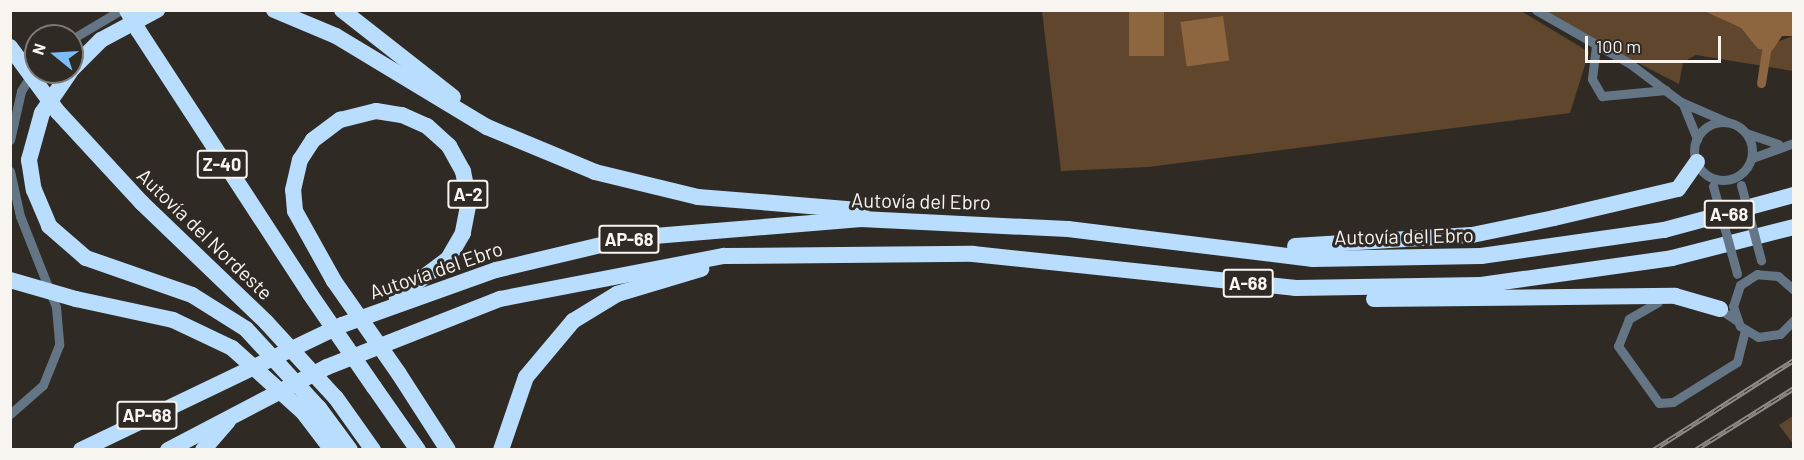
<!DOCTYPE html>
<html>
<head>
<meta charset="utf-8">
<style>
	body { margin:0 }
	#map { position:relative; width:1804px; height:460px; overflow:hidden; background:#302a25; font-family:Barlow,sans-serif }
	div>[style] { position:absolute }
	.green>* { inset:0; background:#5f462d }
	.water>* { inset:0; background:#8d663f; transform-origin:0 0 }
	.canal>* { height:9px; margin:-4.5px; padding:0 4.5px; transform-origin:4.5px; border-radius:4.5px; background:#8d663f }
	.street>* { height:9px; margin:-4.5px; padding:0 4.5px; transform-origin:4.5px; border-radius:4.5px; background:#647686 }
	.street>.ring { margin:-4.5px; padding:0; box-sizing:content-box; background:none; border:9px solid #647686; border-radius:50% }
	.highway>* { height:16px; margin:-8px; padding:0 8px; transform-origin:8px; border-radius:8px; background:#b9ddfe }
	.rail>* { height:5px; margin-top:-2.5px; transform-origin:0; background:repeating-linear-gradient(90deg,#302a25 0 9px,#908b87 0 18px); box-sizing:border-box; border-block:2px solid #908b87 }
	.street-bridge>* { height:9px; margin:-4.5px; padding:0 4.5px; transform-origin:4.5px; border-radius:4.5px; background:#647686 }
	.highway-bridge>* { height:16px; margin:-8px; padding:0 8px; transform-origin:8px; border-radius:8px; background:#b9ddfe }
	span { translate:-50% -50%; white-space:nowrap; text-align:center; line-height:1.15; -webkit-text-stroke:6px #302a25; paint-order:stroke }
	.shield-label span { padding:2px 4px; background:#302a25; border:2px solid; border-radius:4px; -webkit-text-stroke-width:0 }
	.shield-label { font-size:18px; color:#f8f4f0; font-weight:700 }
	.street-label { font-size:20px; color:#f8f4f0 }
	.frame { position:absolute; inset:0; border:12px solid #f8f4f0; pointer-events:none }
	.north { position:absolute; left:24px; top:24px; width:60px; height:60px; box-sizing:border-box; background:#302a25; border:2px solid #807b76; border-radius:50%; rotate:288deg; font-size:16px; font-weight:700; line-height:24px; text-align:center; color:#f8f4f0 }
	.north::after { content:''; display:block; margin:auto; width:21px; height:27px; background:#7bbef8; clip-path:polygon(50% 0,100% 100%,50% 72%,0 100%) }
	.scale { position:absolute; left:1585px; top:36px; width:136px; height:27px; box-sizing:border-box; border:3px solid #f8f4f0; border-top:0; padding-left:8px; font-size:18px; line-height:21px; white-space:nowrap; color:#f8f4f0; -webkit-text-stroke:4px #302a25; paint-order:stroke }
</style>
</head>
<body>
<div id="map">
	<div class="green">
		<div style="clip-path:polygon(1042px 11px,1521px 11px,1589px 52px,1570px 113px,1148px 167px,1061px 171px)"></div>
		<div style="clip-path:polygon(1537px 11px,1704px 11px,1741px 28px,1758px 49px,1793px 36px,1793px 71px,1696px 55px,1683px 62px,1679px 84px)"></div>
		<div style="clip-path:polygon(1793px 416px,1793px 444px,1779px 425px)"></div>
	</div>
	<div class="water">
		<div style="left:1129px;top:11px;width:35px;height:45px"></div>
		<div style="clip-path:polygon(1704px 11px,1793px 11px,1793px 36px,1782px 36px,1772px 51px,1758px 49px,1741px 28px)"></div>
		<div style="left:1223px;top:16px;width:45px;height:43px;rotate:82deg"></div>
	</div>
	<div class="canal">
		<div style="left:1761px;top:83px;width:33px;rotate:-81deg"></div>
	</div>
	<div class="street">
		<div style="left:1536px;top:10px;width:107px;rotate:29.7deg"></div>
		<div style="left:1629px;top:63px;width:65px;rotate:36.9deg"></div>
		<div style="left:1681px;top:102px;width:50px;rotate:23.5deg"></div>
		<div style="left:72px;top:39px;width:57px;rotate:-30.6deg"></div>
		<div style="left:1596px;top:46px;width:33px;rotate:97deg"></div>
		<div style="left:1592px;top:79px;width:20px;rotate:60deg"></div>
		<div style="left:1602px;top:96px;width:64px;rotate:-5.4deg"></div>
		<div style="left:1683px;top:104px;width:38px;rotate:68deg"></div>
		<div class="ring" style="left:1694px;top:122px;width:49px;height:49px"></div>
		<div style="left:1746px;top:133px;width:34px;rotate:19deg"></div>
		<div style="left:10px;top:140px;width:50px;rotate:-77.3deg"></div>
		<div style="left:21px;top:91px;width:28px;rotate:-58deg"></div>
		<div style="left:1752px;top:158px;width:45px;rotate:-19.7deg"></div>
		<div style="left:10px;top:171px;width:46px;rotate:77.5deg"></div>
		<div style="left:20px;top:216px;width:98px;rotate:68.4deg"></div>
		<div style="left:56px;top:307px;width:38px;rotate:85deg"></div>
		<div style="left:59px;top:345px;width:43px;rotate:111.8deg"></div>
		<div style="left:43px;top:385px;width:44px;rotate:138.7deg"></div>
		<div style="left:1794px;top:290px;width:21px;rotate:-139deg"></div>
		<div style="left:1778px;top:276px;width:21px;rotate:-175deg"></div>
		<div style="left:1757px;top:274px;width:20px;rotate:147deg"></div>
		<div style="left:1740px;top:285px;width:22px;rotate:108deg"></div>
		<div style="left:1733px;top:306px;width:21px;rotate:71deg"></div>
		<div style="left:1740px;top:326px;width:21px;rotate:31deg"></div>
		<div style="left:1758px;top:337px;width:22px;rotate:-8deg"></div>
		<div style="left:1780px;top:334px;width:20px;rotate:-45deg"></div>
		<div style="left:1658px;top:302px;width:34px;rotate:150deg"></div>
		<div style="left:1629px;top:319px;width:29px;rotate:112deg"></div>
		<div style="left:1618px;top:346px;width:70px;rotate:54.3deg"></div>
		<div style="left:1659px;top:403px;width:14px;rotate:-4deg"></div>
		<div style="left:1673px;top:402px;width:75px;rotate:-32deg"></div>
		<div style="left:1737px;top:362px;width:33px;rotate:-76deg"></div>
		<div style="left:1718px;top:308px;width:23px;rotate:34deg"></div>
	</div>
	<div class="highway">
		<div style="left:274px;top:10px;width:67px;rotate:22.8deg"></div>
		<div style="left:336px;top:36px;width:176px;rotate:31.1deg"></div>
		<div style="left:487px;top:127px;width:117px;rotate:22.6deg"></div>
		<div style="left:595px;top:172px;width:106px;rotate:13.6deg"></div>
		<div style="left:698px;top:197px;width:164px;rotate:4.6deg"></div>
		<div style="left:342px;top:10px;width:141px;rotate:38.1deg"></div>
		<div style="left:138px;top:30px;width:315px;rotate:56.9deg"></div>
		<div style="left:72px;top:69px;width:41px;rotate:-45deg"></div>
		<div style="left:101px;top:40px;width:64px;rotate:-28.2deg"></div>
		<div style="left:70px;top:72px;width:50px;rotate:124.3deg"></div>
		<div style="left:42px;top:113px;width:49px;rotate:105.5deg"></div>
		<div style="left:29px;top:160px;width:30px;rotate:81deg"></div>
		<div style="left:34px;top:190px;width:39px;rotate:67deg"></div>
		<div style="left:49px;top:226px;width:49px;rotate:40.9deg"></div>
		<div style="left:86px;top:258px;width:112px;rotate:19.2deg"></div>
		<div style="left:192px;top:295px;width:64px;rotate:32.2deg"></div>
		<div style="left:58px;top:112px;width:124px;rotate:47.3deg"></div>
		<div style="left:142px;top:203px;width:172px;rotate:43.8deg"></div>
		<div style="left:1295px;top:246px;width:177px;rotate:-3.6deg"></div>
		<div style="left:1472px;top:235px;width:84px;rotate:-11.7deg"></div>
		<div style="left:1554px;top:218px;width:127px;rotate:-13.2deg"></div>
		<div style="left:1678px;top:189px;width:33px;rotate:-55deg"></div>
		<div style="left:334px;top:281px;width:80px;rotate:-119.1deg"></div>
		<div style="left:295px;top:211px;width:21px;rotate:-95deg"></div>
		<div style="left:293px;top:190px;width:31px;rotate:-77deg"></div>
		<div style="left:300px;top:160px;width:24px;rotate:-57deg"></div>
		<div style="left:313px;top:140px;width:34px;rotate:-37deg"></div>
		<div style="left:340px;top:120px;width:37px;rotate:-14deg"></div>
		<div style="left:376px;top:111px;width:26px;rotate:9deg"></div>
		<div style="left:402px;top:115px;width:27px;rotate:24deg"></div>
		<div style="left:427px;top:126px;width:30px;rotate:42deg"></div>
		<div style="left:449px;top:146px;width:29px;rotate:61deg"></div>
		<div style="left:463px;top:171px;width:31px;rotate:79deg"></div>
		<div style="left:469px;top:201px;width:33px;rotate:101deg"></div>
		<div style="left:463px;top:233px;width:30px;rotate:120deg"></div>
		<div style="left:448px;top:259px;width:64px;rotate:143.3deg"></div>
		<div style="left:76px;top:299px;width:99px;rotate:12.2deg"></div>
		<div style="left:173px;top:320px;width:65px;rotate:25.4deg"></div>
		<div style="left:1374px;top:299px;width:301px;rotate:-0.6deg"></div>
		<div style="left:1675px;top:296px;width:47px;rotate:16.1deg"></div>
		<div style="left:399px;top:374px;width:90px;rotate:57.2deg"></div>
		<div style="left:374px;top:387px;width:77px;rotate:55.1deg"></div>
		<div style="left:336px;top:398px;width:64px;rotate:54.6deg"></div>
		<div style="left:319px;top:408px;width:52px;rotate:53.6deg"></div>
		<div style="left:303px;top:412px;width:48px;rotate:52.7deg"></div>
		<div style="left:81px;top:450px;width:289px;rotate:-25.6deg"></div>
		<div style="left:342px;top:325px;width:164px;rotate:-19.7deg"></div>
		<div style="left:496px;top:270px;width:138px;rotate:-13.4deg"></div>
		<div style="left:630px;top:238px;width:232px;rotate:-4.7deg"></div>
		<div style="left:861px;top:219px;width:207px;rotate:2.8deg"></div>
		<div style="left:1068px;top:229px;width:247px;rotate:7deg"></div>
		<div style="left:1313px;top:259px;width:168px;rotate:-1deg"></div>
		<div style="left:1481px;top:256px;width:185px;rotate:-8.1deg"></div>
		<div style="left:1664px;top:230px;width:135px;rotate:-15.1deg"></div>
		<div style="left:168px;top:450px;width:179px;rotate:-27.6deg"></div>
		<div style="left:327px;top:367px;width:186px;rotate:-21.5deg"></div>
		<div style="left:500px;top:299px;width:228px;rotate:-10.9deg"></div>
		<div style="left:724px;top:256px;width:249px;rotate:-0.5deg"></div>
		<div style="left:973px;top:254px;width:325px;rotate:6deg"></div>
		<div style="left:1296px;top:288px;width:185px;rotate:-0.9deg"></div>
		<div style="left:1481px;top:285px;width:193px;rotate:-8deg"></div>
		<div style="left:1672px;top:258px;width:126px;rotate:-14.3deg"></div>
		<div style="left:203px;top:450px;width:38px;rotate:-49deg"></div>
		<div style="left:501px;top:450px;width:77px;rotate:-71.1deg"></div>
		<div style="left:526px;top:377px;width:73px;rotate:-50deg"></div>
		<div style="left:573px;top:321px;width:52px;rotate:-31.5deg"></div>
		<div style="left:617px;top:294px;width:88px;rotate:-16.6deg"></div>
	</div>
	<div class="rail">
		<div style="left:1653px;top:450px;width:167px;rotate:-32.6deg"></div>
		<div style="left:1695px;top:450px;width:117px;rotate:-32.1deg"></div>
	</div>
	<div class="street-bridge">
		<div style="left:1741px;top:185px;width:78px;rotate:75.1deg"></div>
		<div style="left:1713px;top:186px;width:91px;rotate:74.7deg"></div>
	</div>
	<div class="highway-bridge">
		<div style="left:127px;top:10px;width:23px;rotate:61deg"></div>
		<div style="left:10px;top:47px;width:81px;rotate:53.6deg"></div>
		<div style="left:10px;top:280px;width:69px;rotate:16.1deg"></div>
		<div style="left:334px;top:281px;width:113px;rotate:55deg"></div>
		<div style="left:310px;top:294px;width:113px;rotate:55.5deg"></div>
		<div style="left:266px;top:322px;width:103px;rotate:47.4deg"></div>
		<div style="left:246px;top:329px;width:108px;rotate:47.3deg"></div>
		<div style="left:232px;top:348px;width:96px;rotate:42deg"></div>
	</div>
	<div class="shield-label">
		<span style="left:222px;top:164px">Z-40</span>
		<span style="left:468px;top:194px">A-2</span>
		<span style="left:1729px;top:214px">A-68</span>
		<span style="left:629px;top:239px">AP-68</span>
		<span style="left:1248px;top:283px">A-68</span>
		<span style="left:147px;top:415px">AP-68</span>
	</div>
	<div class="street-label">
		<span style="left:921px;top:201px;rotate:1deg">Autovía del Ebro</span>
		<span style="left:205px;top:234px;rotate:44deg">Autovía del Nordeste</span>
		<span style="left:1404px;top:236px;rotate:-1deg">Autovía del Ebro</span>
		<span style="left:436px;top:270px;rotate:-19deg">Autovía del Ebro</span>
	</div>
	<div class="frame"></div>
	<div class="north">N</div>
	<div class="scale">100 m</div>
</div>
</body>
</html>
